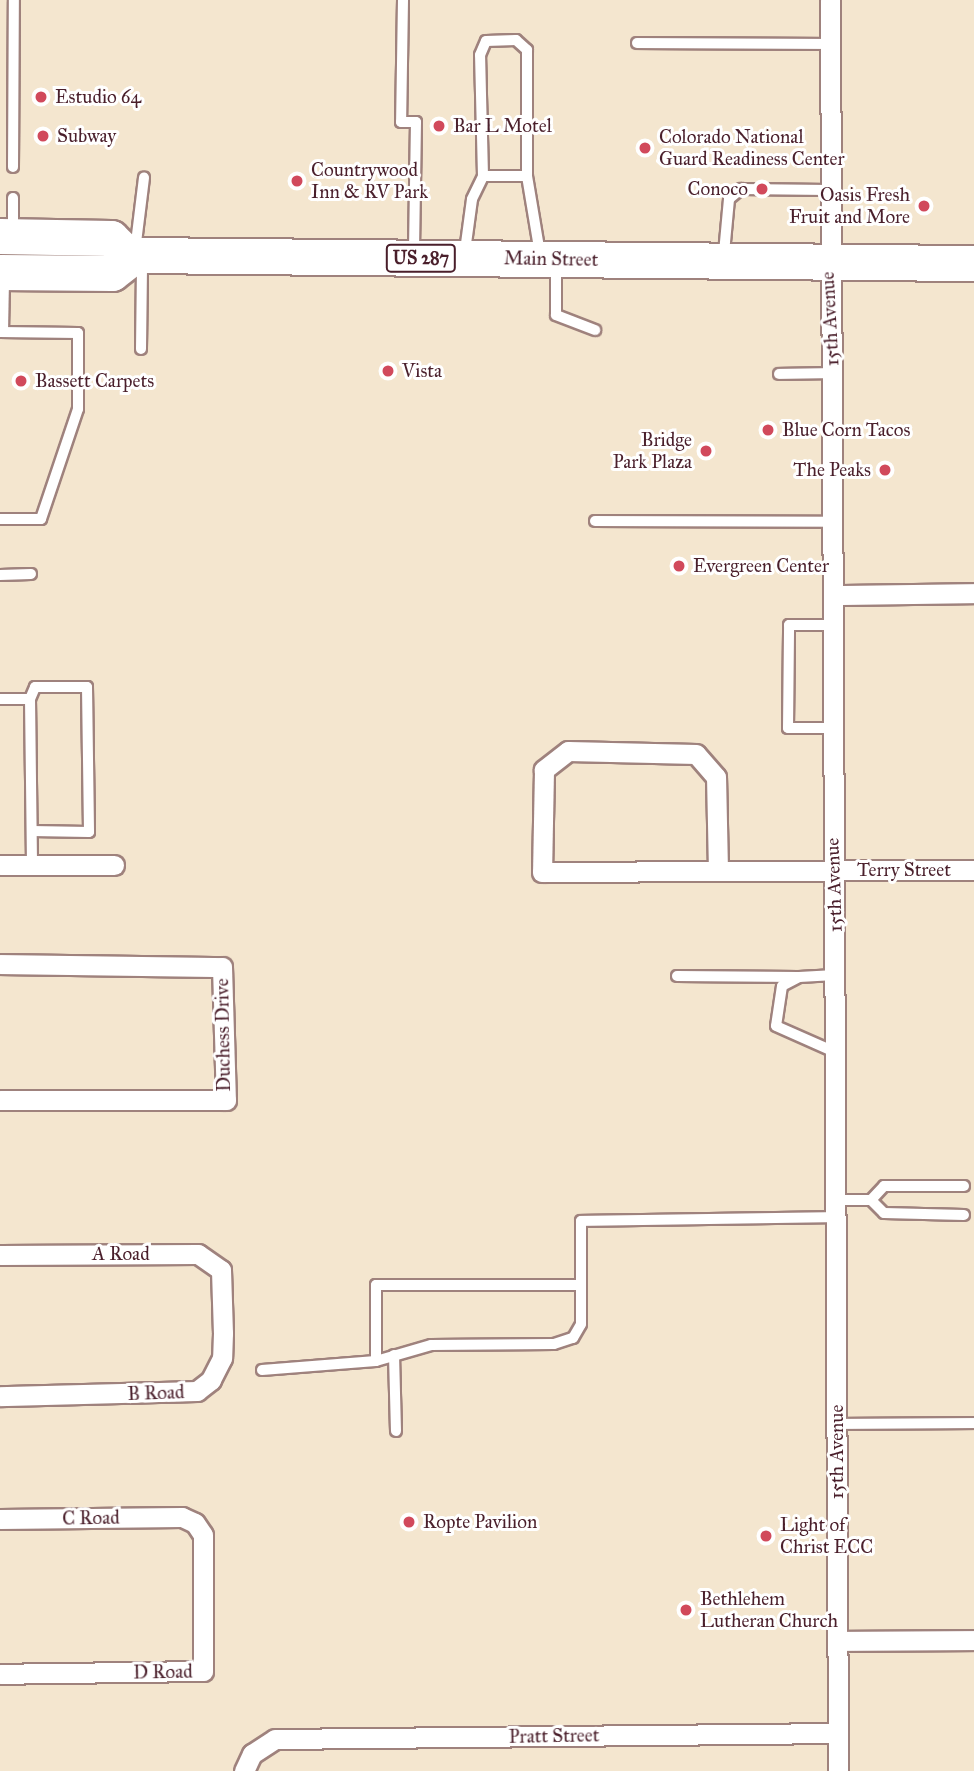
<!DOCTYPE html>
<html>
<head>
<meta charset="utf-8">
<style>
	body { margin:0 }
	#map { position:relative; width:974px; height:1771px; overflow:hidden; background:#f4e6cf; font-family:"IM FELL Great Primer",serif }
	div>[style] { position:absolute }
	.roads { filter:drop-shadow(2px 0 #9f827d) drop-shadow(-2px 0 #9f827d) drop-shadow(0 2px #9f827d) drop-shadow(0 -2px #9f827d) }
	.lane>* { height:10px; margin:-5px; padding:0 5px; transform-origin:5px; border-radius:5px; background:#fff }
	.street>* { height:19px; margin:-9.5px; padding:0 9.5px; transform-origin:9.5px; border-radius:9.5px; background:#fff }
	.highway>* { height:35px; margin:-17.5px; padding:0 17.5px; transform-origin:17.5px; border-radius:17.5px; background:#fff }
	.dots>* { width:19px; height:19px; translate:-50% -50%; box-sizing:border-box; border:4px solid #fff; border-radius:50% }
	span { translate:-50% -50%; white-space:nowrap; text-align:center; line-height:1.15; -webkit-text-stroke:6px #fff; paint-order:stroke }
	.shield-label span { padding:2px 5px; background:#fff; border:2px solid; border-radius:5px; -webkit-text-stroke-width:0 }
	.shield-label { font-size:18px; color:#4a1f2b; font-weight:700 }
	.poi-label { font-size:19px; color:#4a1f2b }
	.left { translate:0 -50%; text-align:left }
	.right { translate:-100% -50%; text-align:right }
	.street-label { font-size:19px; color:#4a1f2b }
</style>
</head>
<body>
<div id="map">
	<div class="roads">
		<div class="lane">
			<div style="left:403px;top:0;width:122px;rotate:90.9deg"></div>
			<div style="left:401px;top:122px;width:15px"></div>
			<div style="left:416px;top:122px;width:132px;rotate:90.9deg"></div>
			<div style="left:637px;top:43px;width:193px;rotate:0.3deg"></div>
			<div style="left:13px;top:167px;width:167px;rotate:-89.7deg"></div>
			<div style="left:483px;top:176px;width:121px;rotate:-91.4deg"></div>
			<div style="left:480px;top:55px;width:15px;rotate:-67deg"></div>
			<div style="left:486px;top:41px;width:30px;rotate:-2deg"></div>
			<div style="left:516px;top:40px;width:15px;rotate:42deg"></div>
			<div style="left:527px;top:50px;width:126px;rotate:90deg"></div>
			<div style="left:13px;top:232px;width:34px;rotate:-90deg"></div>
			<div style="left:135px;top:251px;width:74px;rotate:-83deg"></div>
			<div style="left:465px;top:251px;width:52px;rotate:-82.3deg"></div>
			<div style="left:472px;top:199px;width:25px;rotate:-64deg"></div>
			<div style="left:483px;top:176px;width:44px"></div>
			<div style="left:527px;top:176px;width:79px;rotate:80.5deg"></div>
			<div style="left:724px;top:253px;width:54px;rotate:-84.7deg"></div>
			<div style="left:729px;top:199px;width:16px;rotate:-40deg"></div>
			<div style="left:741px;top:189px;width:87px;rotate:0.7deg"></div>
			<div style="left:556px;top:266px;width:49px;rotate:90deg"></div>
			<div style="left:556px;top:315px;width:42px;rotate:21deg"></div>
			<div style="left:0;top:332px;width:78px;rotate:0.7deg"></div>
			<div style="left:78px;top:333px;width:76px;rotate:90deg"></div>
			<div style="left:78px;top:409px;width:116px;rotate:108.6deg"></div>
			<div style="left:41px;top:519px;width:41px;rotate:180deg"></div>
			<div style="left:3px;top:332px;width:53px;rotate:-88.9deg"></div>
			<div style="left:141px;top:349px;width:87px;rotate:-89.3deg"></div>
			<div style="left:779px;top:374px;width:53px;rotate:-1.1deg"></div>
			<div style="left:595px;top:521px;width:238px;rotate:0.2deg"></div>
			<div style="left:0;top:575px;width:31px;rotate:-2deg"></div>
			<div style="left:0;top:699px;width:30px"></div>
			<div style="left:30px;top:699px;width:166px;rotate:89.3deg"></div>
			<div style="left:30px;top:699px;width:13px;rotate:-67deg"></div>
			<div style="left:35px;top:687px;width:52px"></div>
			<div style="left:87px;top:687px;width:145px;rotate:89.2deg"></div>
			<div style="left:89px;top:832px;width:57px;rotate:-179deg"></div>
			<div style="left:830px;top:728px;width:42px;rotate:180deg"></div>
			<div style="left:788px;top:728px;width:103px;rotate:-89.4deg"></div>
			<div style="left:789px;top:625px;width:45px"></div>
			<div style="left:835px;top:975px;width:36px;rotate:177deg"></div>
			<div style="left:799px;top:977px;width:19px;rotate:152deg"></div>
			<div style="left:782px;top:986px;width:40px;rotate:98.5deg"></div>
			<div style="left:776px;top:1026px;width:64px;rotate:23.8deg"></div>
			<div style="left:677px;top:976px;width:121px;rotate:0.5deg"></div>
			<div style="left:837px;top:1200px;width:34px"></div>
			<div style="left:871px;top:1200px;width:18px;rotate:45deg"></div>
			<div style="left:884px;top:1213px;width:80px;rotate:1.4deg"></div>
			<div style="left:871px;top:1200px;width:19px;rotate:-47deg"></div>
			<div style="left:884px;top:1186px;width:80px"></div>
			<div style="left:394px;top:1355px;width:76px;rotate:88.5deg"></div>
			<div style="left:376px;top:1361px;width:57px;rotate:-16.2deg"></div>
			<div style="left:431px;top:1345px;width:123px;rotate:-0.5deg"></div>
			<div style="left:554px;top:1344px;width:20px;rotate:-18deg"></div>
			<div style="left:573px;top:1338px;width:16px;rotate:-60deg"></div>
			<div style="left:581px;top:1324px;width:103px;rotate:-90deg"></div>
			<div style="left:581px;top:1221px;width:256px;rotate:-0.9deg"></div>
			<div style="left:262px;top:1370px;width:114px;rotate:-4.5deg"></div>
			<div style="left:376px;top:1361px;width:76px;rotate:-90deg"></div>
			<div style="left:376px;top:1285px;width:205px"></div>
			<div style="left:837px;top:1424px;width:137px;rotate:-0.4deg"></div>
		</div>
		<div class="street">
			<div style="left:830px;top:0;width:1771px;rotate:89.74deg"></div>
			<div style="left:834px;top:595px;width:140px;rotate:-0.8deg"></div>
			<div style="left:0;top:865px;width:114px"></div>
			<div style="left:718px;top:871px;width:94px;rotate:-91.2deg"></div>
			<div style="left:716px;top:777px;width:30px;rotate:-131deg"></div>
			<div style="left:696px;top:754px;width:128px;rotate:-178.7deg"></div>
			<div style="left:568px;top:751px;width:31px;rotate:142deg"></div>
			<div style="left:544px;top:770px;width:102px;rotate:91.1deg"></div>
			<div style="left:542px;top:872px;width:432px;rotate:-0.3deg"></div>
			<div style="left:0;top:964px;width:222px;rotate:0.8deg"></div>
			<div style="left:222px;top:967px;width:133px;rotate:88.3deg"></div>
			<div style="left:226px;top:1100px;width:226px;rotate:180deg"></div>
			<div style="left:0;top:1255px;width:198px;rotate:-0.3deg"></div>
			<div style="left:198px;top:1254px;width:28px;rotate:35deg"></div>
			<div style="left:221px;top:1270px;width:63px;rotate:88.2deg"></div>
			<div style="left:223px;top:1333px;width:25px;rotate:92deg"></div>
			<div style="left:222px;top:1358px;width:25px;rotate:117deg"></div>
			<div style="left:211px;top:1380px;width:18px;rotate:142deg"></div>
			<div style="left:197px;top:1391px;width:197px;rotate:178.5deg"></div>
			<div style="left:0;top:1519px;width:182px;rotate:-0.6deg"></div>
			<div style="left:182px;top:1517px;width:14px;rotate:25deg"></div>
			<div style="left:195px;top:1523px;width:14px;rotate:56deg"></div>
			<div style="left:203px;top:1535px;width:136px;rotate:90deg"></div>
			<div style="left:203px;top:1671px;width:203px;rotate:179.2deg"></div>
			<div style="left:837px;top:1641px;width:137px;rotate:-0.4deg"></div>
			<div style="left:244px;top:1771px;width:19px;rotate:-65deg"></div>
			<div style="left:252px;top:1754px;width:27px;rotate:-33deg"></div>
			<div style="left:275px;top:1739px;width:563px;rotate:-0.61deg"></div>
		</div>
		<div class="highway">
			<div style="left:0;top:236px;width:111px;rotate:1deg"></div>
			<div style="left:111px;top:238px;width:24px;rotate:45deg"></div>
			<div style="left:0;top:272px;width:112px;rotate:0.5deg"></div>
			<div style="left:112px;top:273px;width:29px;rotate:-38deg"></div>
			<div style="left:135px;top:255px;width:839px;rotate:0.55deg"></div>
		</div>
	</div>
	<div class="dots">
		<div style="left:41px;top:97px;background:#d1495b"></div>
		<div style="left:439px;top:126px;background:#d1495b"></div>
		<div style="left:43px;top:136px;background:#d1495b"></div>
		<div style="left:645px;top:148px;background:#d1495b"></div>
		<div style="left:297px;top:181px;background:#d1495b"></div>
		<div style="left:762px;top:189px;background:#d1495b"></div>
		<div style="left:924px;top:206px;background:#d1495b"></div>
		<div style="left:388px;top:371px;background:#d1495b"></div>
		<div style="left:21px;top:381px;background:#d1495b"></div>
		<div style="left:768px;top:430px;background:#d1495b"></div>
		<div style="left:706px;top:451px;background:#d1495b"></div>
		<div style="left:885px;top:470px;background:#d1495b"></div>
		<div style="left:679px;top:566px;background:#d1495b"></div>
		<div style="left:409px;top:1522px;background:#d1495b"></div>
		<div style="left:766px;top:1536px;background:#d1495b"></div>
		<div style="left:686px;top:1610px;background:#d1495b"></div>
	</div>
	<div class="shield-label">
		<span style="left:421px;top:258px">US 287</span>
	</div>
	<div class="poi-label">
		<span class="left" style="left:55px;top:97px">Estudio 64</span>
		<span class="left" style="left:453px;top:126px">Bar L Motel</span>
		<span class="left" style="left:57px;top:136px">Subway</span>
		<span class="left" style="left:659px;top:148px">Colorado National<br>Guard Readiness Center</span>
		<span class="left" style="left:311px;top:181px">Countrywood<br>Inn &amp; RV Park</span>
		<span class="right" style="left:748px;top:189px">Conoco</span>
		<span class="right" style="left:910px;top:206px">Oasis Fresh<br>Fruit and More</span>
		<span class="left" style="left:402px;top:371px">Vista</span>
		<span class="left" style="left:35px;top:381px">Bassett Carpets</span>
		<span class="left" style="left:782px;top:430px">Blue Corn Tacos</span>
		<span class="right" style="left:692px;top:451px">Bridge<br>Park Plaza</span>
		<span class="right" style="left:871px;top:470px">The Peaks</span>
		<span class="left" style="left:693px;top:566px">Evergreen Center</span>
		<span class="left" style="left:423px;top:1522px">Ropte Pavilion</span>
		<span class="left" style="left:780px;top:1536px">Light of<br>Christ ECC</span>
		<span class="left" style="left:700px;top:1610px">Bethlehem<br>Lutheran Church</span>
	</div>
	<div class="street-label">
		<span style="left:551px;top:259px;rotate:1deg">Main Street</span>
		<span style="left:830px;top:319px;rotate:-93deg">15th Avenue</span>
		<span style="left:904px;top:870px">Terry Street</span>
		<span style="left:834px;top:885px;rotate:-92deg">15th Avenue</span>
		<span style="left:223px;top:1035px;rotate:-91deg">Duchess Drive</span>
		<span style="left:121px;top:1254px">A Road</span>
		<span style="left:156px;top:1393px;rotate:-2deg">B Road</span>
		<span style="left:837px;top:1452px;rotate:-90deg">15th Avenue</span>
		<span style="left:91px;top:1518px;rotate:-1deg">C Road</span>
		<span style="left:163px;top:1672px;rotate:-1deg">D Road</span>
		<span style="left:554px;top:1736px;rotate:-1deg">Pratt Street</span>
	</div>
</div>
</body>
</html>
